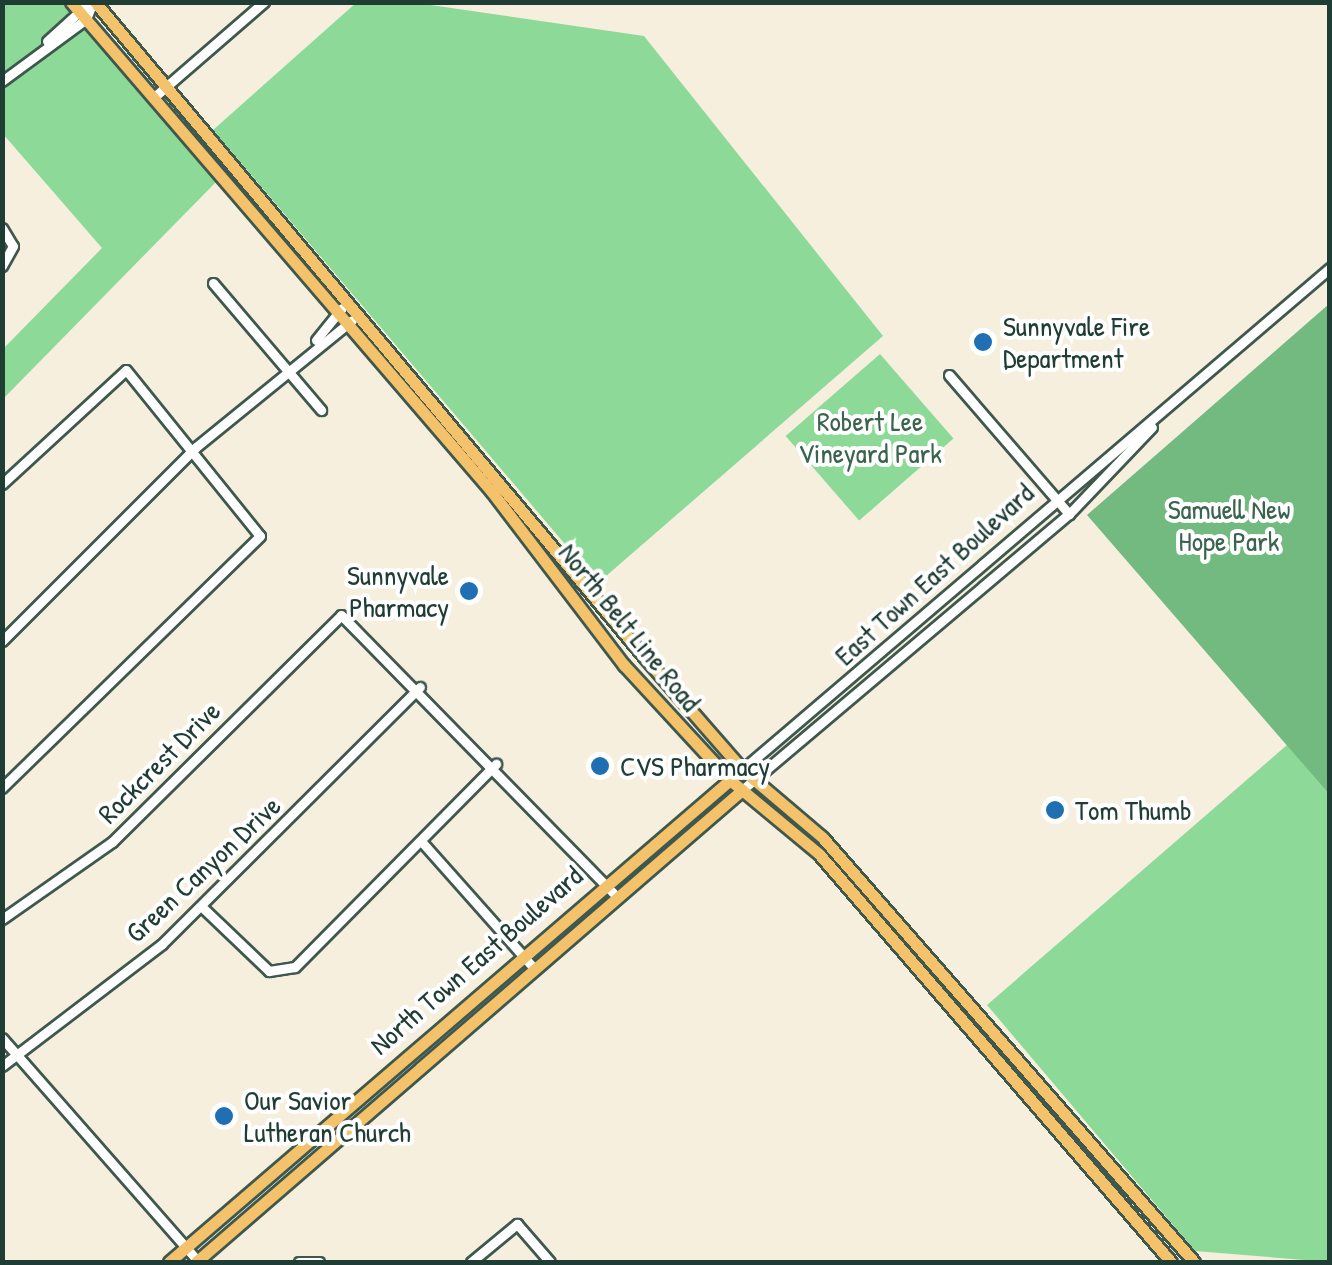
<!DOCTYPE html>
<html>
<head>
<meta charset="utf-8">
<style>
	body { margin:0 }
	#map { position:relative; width:1332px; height:1265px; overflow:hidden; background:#f6efde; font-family:"Patrick Hand",sans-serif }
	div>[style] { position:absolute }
	.green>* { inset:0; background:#8dda98; transform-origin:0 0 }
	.forest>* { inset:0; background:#72ba80 }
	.roads { filter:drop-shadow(2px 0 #3f584e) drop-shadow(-2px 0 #3f584e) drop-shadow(0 2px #3f584e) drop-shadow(0 -2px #3f584e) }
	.minor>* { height:9px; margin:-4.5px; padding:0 4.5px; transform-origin:4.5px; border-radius:4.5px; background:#fff }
	.major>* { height:11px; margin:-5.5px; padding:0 5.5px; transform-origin:5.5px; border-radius:5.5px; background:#f3c26a }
	.dots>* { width:28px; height:28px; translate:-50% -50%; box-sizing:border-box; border:5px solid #fff; border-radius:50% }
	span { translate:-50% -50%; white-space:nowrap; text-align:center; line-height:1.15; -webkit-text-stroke:8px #fff; paint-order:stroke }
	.poi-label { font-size:28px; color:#1f3d34 }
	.left { translate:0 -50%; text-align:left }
	.right { translate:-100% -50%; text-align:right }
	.park-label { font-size:28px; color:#3a644d }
	.street-label { font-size:28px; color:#1f3d34 }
	.frame { position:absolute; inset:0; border:5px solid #1f3d34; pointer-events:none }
</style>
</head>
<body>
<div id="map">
	<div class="green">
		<div style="clip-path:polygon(357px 2px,417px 3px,644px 36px,883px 336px,598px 583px,213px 130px)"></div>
		<div style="clip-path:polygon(3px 3px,63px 3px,216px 182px,3px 399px,3px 349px,102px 248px,3px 134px)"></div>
		<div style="left:880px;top:354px;width:112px;height:125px;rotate:49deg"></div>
		<div style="clip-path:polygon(1287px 745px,1329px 794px,1329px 1262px,1195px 1251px,987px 1005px)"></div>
	</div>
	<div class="forest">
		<div style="clip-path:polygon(1329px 304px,1329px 794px,1087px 515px)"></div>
	</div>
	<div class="roads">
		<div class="minor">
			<div style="left:47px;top:41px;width:58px;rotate:-42.2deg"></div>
			<div style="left:2px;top:81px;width:104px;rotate:-36.4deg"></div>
			<div style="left:86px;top:19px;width:18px;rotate:-68deg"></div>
			<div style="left:153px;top:98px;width:147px;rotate:-40.9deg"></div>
			<div style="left:2px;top:228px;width:21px;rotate:59deg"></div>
			<div style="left:13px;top:246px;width:23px;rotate:119deg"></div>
			<div style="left:213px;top:283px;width:167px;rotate:49.6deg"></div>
			<div style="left:316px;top:340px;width:41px;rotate:-50.9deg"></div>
			<div style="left:949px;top:375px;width:184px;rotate:49.2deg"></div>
			<div style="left:2px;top:484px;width:168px;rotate:-42.6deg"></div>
			<div style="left:126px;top:370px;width:213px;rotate:51.1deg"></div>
			<div style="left:260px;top:536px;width:361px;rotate:135.7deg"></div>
			<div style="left:2px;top:641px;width:274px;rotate:-45deg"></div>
			<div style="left:196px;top:447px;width:201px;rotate:-39.1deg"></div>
			<div style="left:730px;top:780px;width:789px;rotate:-40.48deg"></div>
			<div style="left:742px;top:790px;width:428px;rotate:-40.2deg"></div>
			<div style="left:1069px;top:514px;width:120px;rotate:-46.3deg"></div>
			<div style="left:421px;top:841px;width:166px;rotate:48.4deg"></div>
			<div style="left:202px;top:907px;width:93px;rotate:43.7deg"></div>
			<div style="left:269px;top:971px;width:26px;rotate:-9deg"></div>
			<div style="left:295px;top:967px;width:286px;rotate:-45.3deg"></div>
			<div style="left:2px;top:919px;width:134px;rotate:-35deg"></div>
			<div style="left:112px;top:842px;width:322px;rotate:-44.7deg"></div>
			<div style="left:341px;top:615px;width:389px;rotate:45.6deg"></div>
			<div style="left:2px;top:1038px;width:298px;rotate:48.7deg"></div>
			<div style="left:2px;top:1066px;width:201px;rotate:-37.3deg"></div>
			<div style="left:162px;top:944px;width:364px;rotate:-44.9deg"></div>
			<div style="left:299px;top:1262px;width:20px"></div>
			<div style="left:471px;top:1262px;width:60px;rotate:-39.6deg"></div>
			<div style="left:517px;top:1224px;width:50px;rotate:49deg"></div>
		</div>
		<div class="major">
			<div style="left:71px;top:2px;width:646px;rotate:49.33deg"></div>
			<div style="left:492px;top:492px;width:218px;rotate:52.7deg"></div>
			<div style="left:624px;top:665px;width:156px;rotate:47.3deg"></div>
			<div style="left:730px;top:780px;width:116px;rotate:39.7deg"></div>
			<div style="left:819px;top:854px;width:539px;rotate:49.21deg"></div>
			<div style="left:95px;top:2px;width:857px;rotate:50.01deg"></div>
			<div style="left:646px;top:659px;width:147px;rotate:48.9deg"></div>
			<div style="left:743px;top:770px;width:104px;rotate:40.3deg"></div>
			<div style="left:822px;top:837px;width:565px;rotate:48.8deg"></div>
			<div style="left:169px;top:1262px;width:740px;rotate:-40.67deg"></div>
			<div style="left:196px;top:1262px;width:722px;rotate:-40.84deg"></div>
		</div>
	</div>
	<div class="dots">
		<div style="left:983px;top:342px;background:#1f6fb2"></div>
		<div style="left:469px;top:591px;background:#1f6fb2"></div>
		<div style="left:600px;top:766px;background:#1f6fb2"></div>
		<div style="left:1055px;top:810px;background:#1f6fb2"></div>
		<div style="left:224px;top:1116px;background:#1f6fb2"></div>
	</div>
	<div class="poi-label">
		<span class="left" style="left:1003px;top:342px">Sunnyvale Fire<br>Department</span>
		<span class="right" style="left:449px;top:591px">Sunnyvale<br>Pharmacy</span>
		<span class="left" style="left:620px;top:766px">CVS Pharmacy</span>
		<span class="left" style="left:1075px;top:810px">Tom Thumb</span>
		<span class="left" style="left:244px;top:1116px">Our Savior<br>Lutheran Church</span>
	</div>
	<div class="park-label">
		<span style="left:870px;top:437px">Robert Lee<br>Vineyard Park</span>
		<span style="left:1229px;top:525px">Samuell New<br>Hope Park</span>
	</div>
	<div class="street-label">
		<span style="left:934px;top:574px;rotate:-42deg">East Town East Boulevard</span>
		<span style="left:630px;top:627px;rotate:51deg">North Belt Line Road</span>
		<span style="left:159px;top:762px;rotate:-45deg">Rockcrest Drive</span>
		<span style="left:203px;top:869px;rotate:-43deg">Green Canyon Drive</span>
		<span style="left:476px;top:960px;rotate:-41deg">North Town East Boulevard</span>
	</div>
	<div class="frame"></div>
</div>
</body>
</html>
